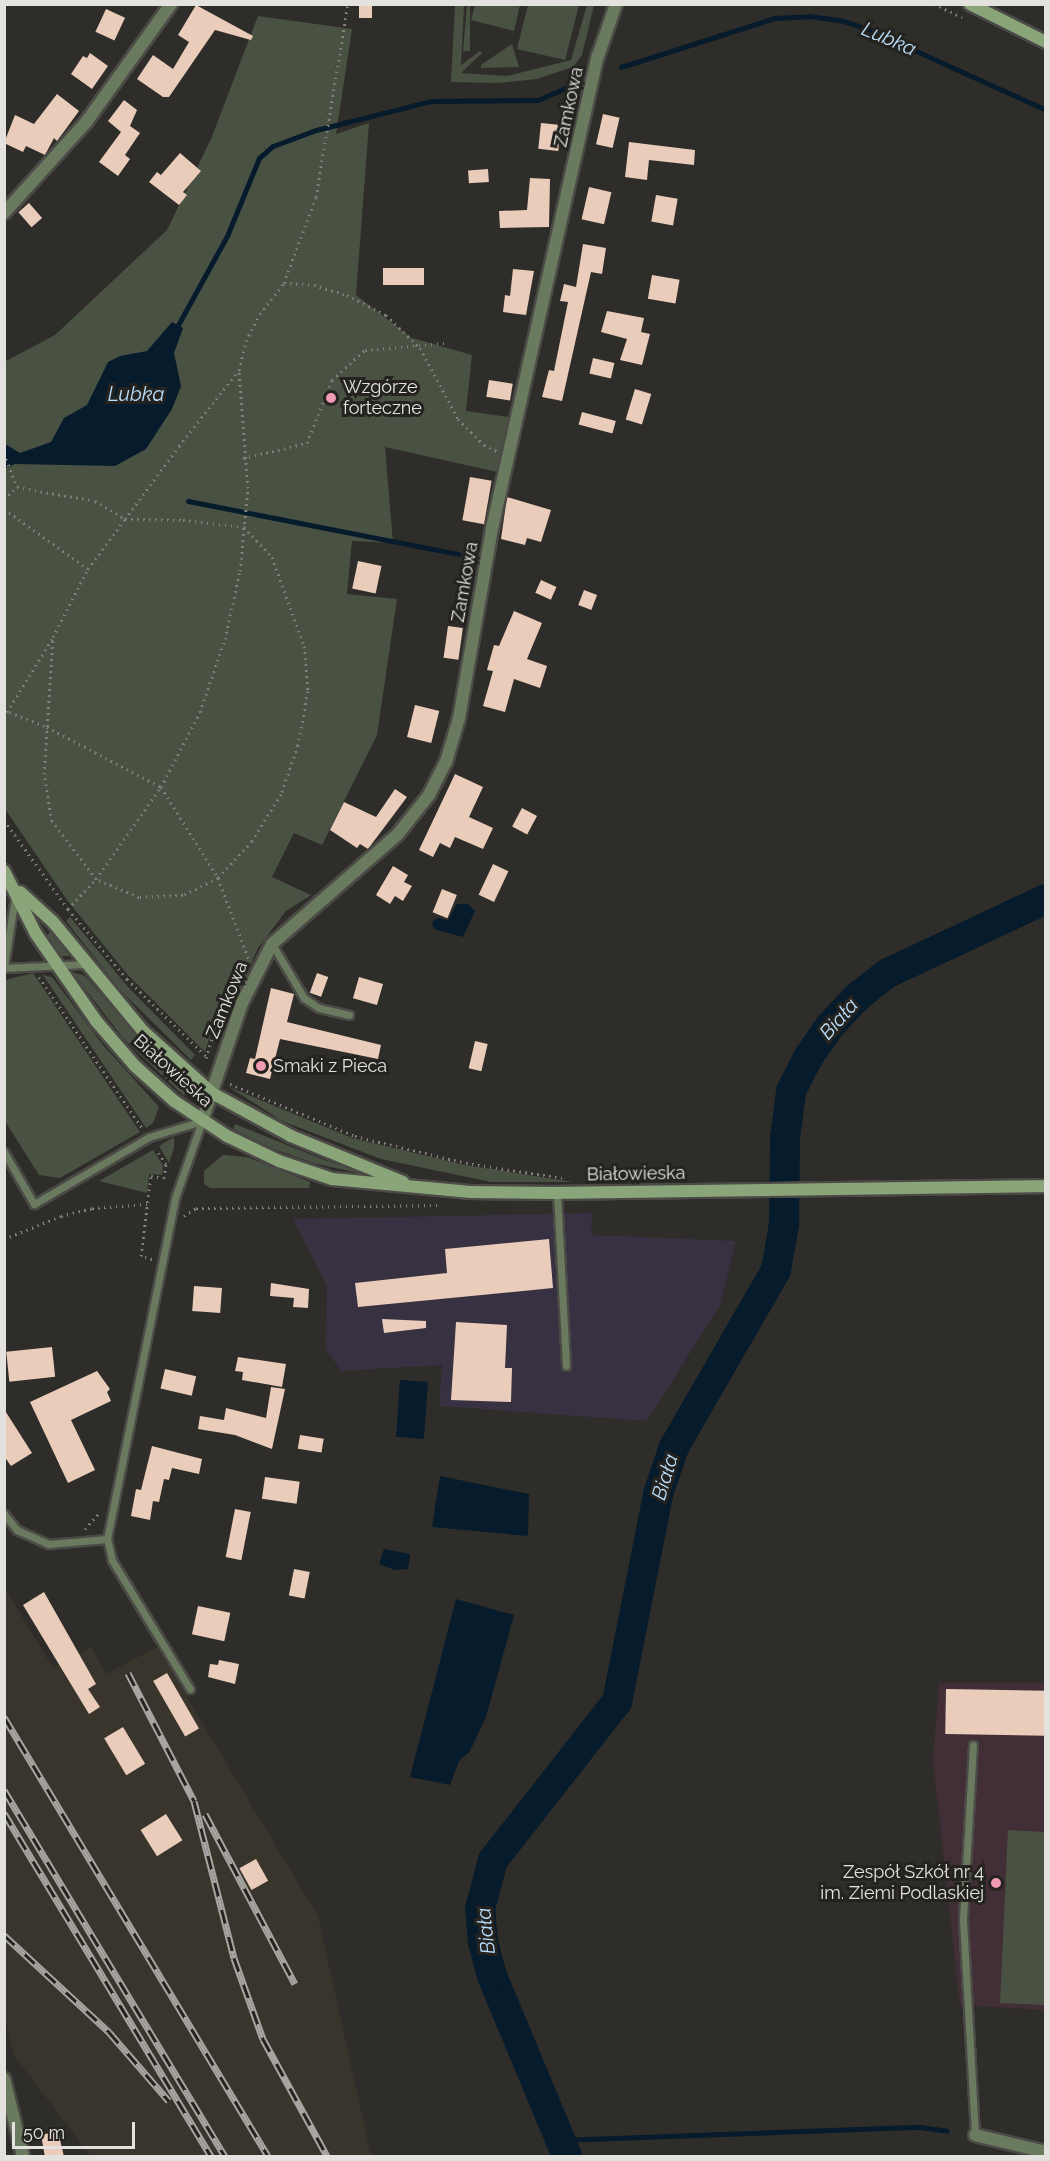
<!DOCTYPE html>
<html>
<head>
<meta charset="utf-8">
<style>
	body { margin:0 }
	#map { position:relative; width:1050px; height:2161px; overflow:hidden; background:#2f2d29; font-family:Raleway,sans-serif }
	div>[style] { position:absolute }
	.built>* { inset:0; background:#39352c }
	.industrial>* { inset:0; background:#373142 }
	.education>* { inset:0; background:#412e36 }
	.green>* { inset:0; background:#495143 }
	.water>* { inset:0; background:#061b2b; transform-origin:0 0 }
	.stream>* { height:5px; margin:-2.5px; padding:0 2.5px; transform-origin:2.5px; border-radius:2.5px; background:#061b2b }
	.river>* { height:30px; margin:-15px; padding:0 15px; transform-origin:15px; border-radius:15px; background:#061b2b }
	.building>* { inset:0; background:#eaccba; transform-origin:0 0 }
	.path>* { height:3px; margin-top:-1.5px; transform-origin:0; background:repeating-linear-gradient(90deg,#81807c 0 1.5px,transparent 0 6px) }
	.roads { filter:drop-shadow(2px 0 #4c4a46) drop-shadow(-2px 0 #4c4a46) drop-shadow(0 2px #4c4a46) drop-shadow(0 -2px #4c4a46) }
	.lane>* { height:7px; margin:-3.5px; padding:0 3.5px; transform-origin:3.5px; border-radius:3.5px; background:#697a5e }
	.street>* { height:12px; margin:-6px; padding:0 6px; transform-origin:6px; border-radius:6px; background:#697a5e }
	.secondary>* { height:12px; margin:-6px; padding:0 6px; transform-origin:6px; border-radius:6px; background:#8aa579 }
	.rail>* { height:7px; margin-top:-3.5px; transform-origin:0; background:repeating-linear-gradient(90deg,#25231f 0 14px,#a7a5a2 0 28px); box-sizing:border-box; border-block:2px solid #a7a5a2 }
	.dots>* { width:16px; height:16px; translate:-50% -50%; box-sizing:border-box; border:3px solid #25231f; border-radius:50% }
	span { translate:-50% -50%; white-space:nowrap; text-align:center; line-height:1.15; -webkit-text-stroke:6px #25231f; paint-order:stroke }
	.street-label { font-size:18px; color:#e3e2df }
	.poi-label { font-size:18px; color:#e3e2df }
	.left { translate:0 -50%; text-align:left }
	.right { translate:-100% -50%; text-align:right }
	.water-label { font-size:20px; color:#badffd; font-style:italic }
	.frame { position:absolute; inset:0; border:6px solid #e3e2df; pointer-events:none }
	.scale { position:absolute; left:12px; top:2122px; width:123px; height:27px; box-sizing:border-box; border:3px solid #e3e2df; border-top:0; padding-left:8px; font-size:18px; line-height:21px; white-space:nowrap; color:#e3e2df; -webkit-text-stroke:4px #25231f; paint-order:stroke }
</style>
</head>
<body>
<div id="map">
	<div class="built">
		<div style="clip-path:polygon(4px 1587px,53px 1668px,91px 1647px,106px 1674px,157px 1647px,318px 1916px,371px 2156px,91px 2156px,13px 2054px,4px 2016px)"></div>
	</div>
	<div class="industrial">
		<div style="clip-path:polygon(592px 1213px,591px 1235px,736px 1241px,720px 1305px,647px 1421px,439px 1406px,442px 1365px,341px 1371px,326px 1349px,327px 1286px,293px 1219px)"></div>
	</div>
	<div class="education">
		<div style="clip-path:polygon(939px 1683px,1045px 1683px,1045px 2010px,960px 2005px,933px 1761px)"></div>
	</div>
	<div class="green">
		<div style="clip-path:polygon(455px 5px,464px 5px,461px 65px,480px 51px,482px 53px,461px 73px,507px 76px,571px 60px,587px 5px,594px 5px,582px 55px,573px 67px,537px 79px,499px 83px,451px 82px)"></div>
		<div style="clip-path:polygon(467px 5px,470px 5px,470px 51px,463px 51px)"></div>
		<div style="clip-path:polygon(475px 5px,520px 5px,514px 31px,471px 20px)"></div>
		<div style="clip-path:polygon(528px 5px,579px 5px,565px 60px,517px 49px)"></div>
		<div style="clip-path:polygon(258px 16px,352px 29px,336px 134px,369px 123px,356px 295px,412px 338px,472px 355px,466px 411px,509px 417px,497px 472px,385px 447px,393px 543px,352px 541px,347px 594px,397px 599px,377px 735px,322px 845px,294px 833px,272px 877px,311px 895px,286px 911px,258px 948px,239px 992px,220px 1004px,205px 1052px,128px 975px,67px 900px,5px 809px,4px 362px,55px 335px,167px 230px,211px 139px)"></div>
		<div style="clip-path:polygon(512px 44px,519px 67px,481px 68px,481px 65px)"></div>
		<div style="clip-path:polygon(70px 917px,128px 987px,195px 1055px,191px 1060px,121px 991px,66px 921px)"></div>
		<div style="clip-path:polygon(50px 932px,70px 956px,61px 956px,47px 935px)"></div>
		<div style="clip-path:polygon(72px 972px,85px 976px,186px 1092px,184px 1096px,123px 1038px)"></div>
		<div style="clip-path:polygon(33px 973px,140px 1132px,60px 1178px,39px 1175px,5px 1121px,5px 980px)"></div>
		<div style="clip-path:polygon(43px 975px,52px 977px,103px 1045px,159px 1107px,153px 1123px,146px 1128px)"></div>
		<div style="clip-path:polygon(229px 1087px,352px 1138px,465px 1165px,573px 1182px,491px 1182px,381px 1159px,282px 1121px)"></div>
		<div style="clip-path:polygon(235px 1124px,322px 1159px,372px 1176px,313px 1163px,274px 1149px,233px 1129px)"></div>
		<div style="clip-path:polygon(174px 1137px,174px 1148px,169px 1163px,159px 1146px)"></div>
		<div style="clip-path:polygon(153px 1150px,163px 1165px,162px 1175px,149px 1174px,147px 1193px,99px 1181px)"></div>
		<div style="clip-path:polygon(223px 1155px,247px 1157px,310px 1182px,309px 1188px,210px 1188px,204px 1184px,204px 1171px)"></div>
		<div style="clip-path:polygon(1008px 1830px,1045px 1832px,1045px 2005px,1000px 2003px)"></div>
	</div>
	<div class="water">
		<div style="clip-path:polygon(172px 322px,183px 328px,174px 353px,181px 386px,172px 409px,146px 449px,115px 466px,15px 464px,5px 468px,5px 444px,20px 453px,51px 442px,64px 418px,87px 405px,108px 362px,120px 356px,147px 351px)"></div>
		<div style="clip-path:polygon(457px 904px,468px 904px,475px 911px,463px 937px,434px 929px,432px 922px,438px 918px,448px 920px)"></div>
		<div style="left:400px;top:1380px;width:28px;height:57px;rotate:4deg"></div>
		<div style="clip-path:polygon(440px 1476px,529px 1494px,528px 1536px,432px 1527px)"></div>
		<div style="clip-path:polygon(384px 1549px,410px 1554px,408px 1569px,395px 1570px,379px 1564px)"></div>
		<div style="clip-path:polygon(456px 1599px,514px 1615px,486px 1717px,470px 1751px,459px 1761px,450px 1785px,410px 1777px)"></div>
	</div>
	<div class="stream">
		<div style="left:621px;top:67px;width:162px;rotate:-17.7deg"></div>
		<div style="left:775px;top:18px;width:34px;rotate:-3deg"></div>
		<div style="left:809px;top:16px;width:34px;rotate:8deg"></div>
		<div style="left:843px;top:21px;width:28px;rotate:18deg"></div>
		<div style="left:870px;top:30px;width:193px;rotate:24.4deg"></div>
		<div style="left:178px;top:325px;width:102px;rotate:-61.2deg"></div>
		<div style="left:227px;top:236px;width:84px;rotate:-67.7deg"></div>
		<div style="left:259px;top:158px;width:18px;rotate:-41deg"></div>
		<div style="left:273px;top:146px;width:46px;rotate:-20.4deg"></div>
		<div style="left:316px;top:130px;width:119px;rotate:-14.2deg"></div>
		<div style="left:431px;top:101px;width:107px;rotate:-0.5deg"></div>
		<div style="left:538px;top:100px;width:43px;rotate:-23.6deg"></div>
		<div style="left:188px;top:501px;width:276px;rotate:11.1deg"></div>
		<div style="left:560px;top:2140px;width:360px;rotate:-2.1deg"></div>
		<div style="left:920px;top:2127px;width:27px;rotate:8deg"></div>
	</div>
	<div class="river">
		<div style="left:567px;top:2156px;width:195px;rotate:-112.6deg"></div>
		<div style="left:492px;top:1976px;width:35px;rotate:-105deg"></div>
		<div style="left:483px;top:1942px;width:33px;rotate:-95deg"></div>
		<div style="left:480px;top:1909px;width:51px;rotate:-75.1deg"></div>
		<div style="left:493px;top:1860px;width:201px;rotate:-51.9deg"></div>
		<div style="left:617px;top:1702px;width:212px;rotate:-78.8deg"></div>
		<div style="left:658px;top:1494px;width:50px;rotate:-71.2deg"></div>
		<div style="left:674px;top:1447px;width:204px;rotate:-60deg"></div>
		<div style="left:776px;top:1270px;width:47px;rotate:-80.1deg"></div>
		<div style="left:784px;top:1224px;width:86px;rotate:-89.3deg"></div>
		<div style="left:785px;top:1138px;width:47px;rotate:-82.7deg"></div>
		<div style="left:791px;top:1091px;width:39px;rotate:-63deg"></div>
		<div style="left:809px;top:1056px;width:37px;rotate:-55deg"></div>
		<div style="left:830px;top:1026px;width:40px;rotate:-47deg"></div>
		<div style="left:857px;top:997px;width:39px;rotate:-38deg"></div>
		<div style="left:888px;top:973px;width:174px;rotate:-25.1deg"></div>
	</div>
	<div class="building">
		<div style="left:359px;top:4px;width:13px;height:14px"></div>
		<div style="clip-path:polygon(196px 5px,253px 36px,251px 40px,215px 30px,169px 97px,163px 97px,137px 79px,153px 55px,173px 69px,189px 42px,178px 35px)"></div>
		<div style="left:106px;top:9px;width:21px;height:25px;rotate:25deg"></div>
		<div style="clip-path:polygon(90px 53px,108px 66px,92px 89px,71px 74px,83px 56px,87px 58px)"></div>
		<div style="clip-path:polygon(57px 94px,79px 111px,57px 141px,54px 138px,45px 155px,26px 146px,23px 152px,4px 143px,15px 115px,34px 124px)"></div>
		<div style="clip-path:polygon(124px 100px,137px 110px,130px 126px,140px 133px,125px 155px,130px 159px,118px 176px,99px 162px,121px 132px,108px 121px)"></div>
		<div style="left:603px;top:114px;width:17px;height:31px;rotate:13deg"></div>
		<div style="left:541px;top:123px;width:20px;height:26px;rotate:6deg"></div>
		<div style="clip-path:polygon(629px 142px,695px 150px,694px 165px,649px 160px,647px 180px,625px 177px)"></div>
		<div style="clip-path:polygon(180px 153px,201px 171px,183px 192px,187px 195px,179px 205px,149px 182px,157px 172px,161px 175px)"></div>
		<div style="left:488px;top:169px;width:13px;height:20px;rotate:86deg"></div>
		<div style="clip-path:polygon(530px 178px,550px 179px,549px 227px,500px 228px,499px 211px,527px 210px)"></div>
		<div style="left:589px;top:187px;width:23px;height:33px;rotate:13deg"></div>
		<div style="left:656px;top:195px;width:22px;height:27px;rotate:10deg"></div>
		<div style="left:29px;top:203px;width:20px;height:14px;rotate:49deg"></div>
		<div style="clip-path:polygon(583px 244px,606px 248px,602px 274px,591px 272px,562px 401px,542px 397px,549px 370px,554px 371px,568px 302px,560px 301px,564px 284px,576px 287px)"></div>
		<div style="left:424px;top:268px;width:17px;height:41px;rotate:90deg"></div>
		<div style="clip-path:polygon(513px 269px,534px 271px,526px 315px,503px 312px,505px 295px,510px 296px)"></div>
		<div style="left:652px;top:275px;width:28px;height:24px;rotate:10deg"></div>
		<div style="clip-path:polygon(607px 311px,644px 318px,641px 332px,650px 334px,642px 365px,620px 360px,627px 339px,601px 332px)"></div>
		<div style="left:593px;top:358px;width:22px;height:16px;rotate:13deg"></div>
		<div style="left:489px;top:380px;width:24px;height:17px;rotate:9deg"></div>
		<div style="left:635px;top:389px;width:17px;height:32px;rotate:17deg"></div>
		<div style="left:582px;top:412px;width:35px;height:13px;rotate:15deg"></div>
		<div style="left:470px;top:477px;width:22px;height:44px;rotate:10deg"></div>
		<div style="clip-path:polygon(507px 497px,551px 510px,541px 542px,527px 538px,525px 545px,501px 539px)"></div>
		<div style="left:358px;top:561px;width:24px;height:28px;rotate:12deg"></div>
		<div style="left:541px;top:580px;width:17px;height:14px;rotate:24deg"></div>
		<div style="left:584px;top:590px;width:14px;height:16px;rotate:21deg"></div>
		<div style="clip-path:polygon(514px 611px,542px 623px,527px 659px,547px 666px,540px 688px,514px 679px,505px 712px,483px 706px,493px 671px,487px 670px,494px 645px,499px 646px)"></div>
		<div style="left:448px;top:626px;width:15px;height:32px;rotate:8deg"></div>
		<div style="left:415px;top:705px;width:25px;height:33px;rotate:14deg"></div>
		<div style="clip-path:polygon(455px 774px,483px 787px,469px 817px,493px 828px,483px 849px,455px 837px,450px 848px,440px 843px,433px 857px,419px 850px)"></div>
		<div style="clip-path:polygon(395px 789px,407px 797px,368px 849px,360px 844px,357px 848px,330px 830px,344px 802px,376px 817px)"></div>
		<div style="left:522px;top:808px;width:17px;height:21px;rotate:28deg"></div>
		<div style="left:493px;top:864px;width:17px;height:34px;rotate:25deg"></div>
		<div style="clip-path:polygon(393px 866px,408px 875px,404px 882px,412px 886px,403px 901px,395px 896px,390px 904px,376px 895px)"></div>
		<div style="left:442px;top:889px;width:16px;height:25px;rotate:22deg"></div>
		<div style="left:317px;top:973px;width:12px;height:21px;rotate:20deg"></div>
		<div style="left:359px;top:977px;width:25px;height:22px;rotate:16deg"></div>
		<div style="clip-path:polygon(271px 988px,294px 994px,287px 1022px,381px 1045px,378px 1059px,280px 1039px,270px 1079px,246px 1073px,250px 1058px,255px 1059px)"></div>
		<div style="left:475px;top:1041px;width:13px;height:28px;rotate:13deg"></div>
		<div style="clip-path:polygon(549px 1239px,553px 1288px,358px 1307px,355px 1283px,447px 1273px,445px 1249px)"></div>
		<div style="clip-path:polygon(271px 1283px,309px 1289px,308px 1308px,293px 1307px,294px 1298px,270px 1296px)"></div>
		<div style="left:194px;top:1286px;width:28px;height:25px;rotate:4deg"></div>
		<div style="clip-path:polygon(382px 1319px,426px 1321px,426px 1328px,384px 1333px)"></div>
		<div style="clip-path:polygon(456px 1322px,507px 1325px,505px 1368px,512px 1368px,511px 1402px,451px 1400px)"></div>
		<div style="left:52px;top:1347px;width:30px;height:46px;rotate:84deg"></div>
		<div style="clip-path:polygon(238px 1357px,286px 1364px,282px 1387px,242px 1380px,243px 1372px,235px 1371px)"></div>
		<div style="left:165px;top:1369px;width:32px;height:20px;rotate:13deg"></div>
		<div style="clip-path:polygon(97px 1371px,110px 1389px,107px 1392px,111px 1401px,71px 1420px,95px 1470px,68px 1483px,30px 1402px)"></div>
		<div style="clip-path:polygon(271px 1387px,285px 1389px,272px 1449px,235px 1435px,198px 1429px,200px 1416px,224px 1420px,226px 1408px,266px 1418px)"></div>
		<div style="clip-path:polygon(4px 1409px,32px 1453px,11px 1466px,4px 1456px)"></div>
		<div style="left:300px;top:1435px;width:24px;height:14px;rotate:9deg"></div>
		<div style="clip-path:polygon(152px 1446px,202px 1459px,199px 1474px,172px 1468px,169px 1480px,164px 1479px,159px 1502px,153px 1501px,150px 1520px,131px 1516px,136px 1489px,141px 1490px)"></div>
		<div style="left:265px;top:1477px;width:35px;height:22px;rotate:8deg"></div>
		<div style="left:235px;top:1509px;width:16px;height:49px;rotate:11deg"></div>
		<div style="left:294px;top:1569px;width:16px;height:27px;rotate:11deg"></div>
		<div style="clip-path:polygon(44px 1592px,96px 1684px,88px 1689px,100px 1707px,89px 1714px,23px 1605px)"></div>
		<div style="left:198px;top:1606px;width:33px;height:29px;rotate:12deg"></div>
		<div style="clip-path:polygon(219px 1660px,239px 1664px,235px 1684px,208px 1677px,210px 1664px,218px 1665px)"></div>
		<div style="left:167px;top:1673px;width:64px;height:16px;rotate:60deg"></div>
		<div style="left:946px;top:1689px;width:100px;height:45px;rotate:1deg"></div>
		<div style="left:123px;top:1727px;width:43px;height:22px;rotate:59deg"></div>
		<div style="left:166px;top:1814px;width:31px;height:30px;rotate:58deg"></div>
		<div style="left:256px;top:1859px;width:25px;height:19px;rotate:61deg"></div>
		<div style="clip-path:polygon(58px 2131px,64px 2157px,45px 2157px,41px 2135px)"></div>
	</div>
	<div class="path">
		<div style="left:934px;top:4px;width:31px;rotate:25deg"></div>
		<div style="left:284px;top:283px;width:30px;rotate:4deg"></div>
		<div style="left:314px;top:285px;width:34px;rotate:17deg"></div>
		<div style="left:347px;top:295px;width:44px;rotate:27.1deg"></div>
		<div style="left:386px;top:315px;width:47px;rotate:44.1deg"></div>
		<div style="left:420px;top:348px;width:81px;rotate:61.8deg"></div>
		<div style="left:458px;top:419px;width:37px;rotate:45deg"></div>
		<div style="left:484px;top:445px;width:14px;rotate:25deg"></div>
		<div style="left:4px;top:453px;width:36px;rotate:69deg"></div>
		<div style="left:243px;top:458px;width:66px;rotate:-13.2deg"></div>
		<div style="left:307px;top:443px;width:68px;rotate:-68.4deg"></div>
		<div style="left:332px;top:380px;width:45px;rotate:-42.3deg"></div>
		<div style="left:365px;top:350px;width:80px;rotate:-5deg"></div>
		<div style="left:4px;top:499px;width:18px;rotate:-43deg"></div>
		<div style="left:17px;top:487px;width:79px;rotate:10.2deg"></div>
		<div style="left:95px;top:501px;width:35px;rotate:31deg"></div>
		<div style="left:125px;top:519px;width:58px;rotate:1deg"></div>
		<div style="left:183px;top:520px;width:61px;rotate:6.5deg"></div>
		<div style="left:244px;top:527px;width:41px;rotate:47deg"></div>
		<div style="left:272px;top:557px;width:95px;rotate:70.2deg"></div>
		<div style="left:304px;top:646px;width:45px;rotate:84.9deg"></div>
		<div style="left:308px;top:691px;width:55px;rotate:100.5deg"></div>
		<div style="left:298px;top:745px;width:52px;rotate:109.1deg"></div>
		<div style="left:281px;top:794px;width:55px;rotate:121.7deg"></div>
		<div style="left:252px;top:841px;width:50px;rotate:132.6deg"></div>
		<div style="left:218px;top:878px;width:39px;rotate:154deg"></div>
		<div style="left:183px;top:895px;width:44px;rotate:177.4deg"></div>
		<div style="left:139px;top:897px;width:47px;rotate:-157.3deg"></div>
		<div style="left:96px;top:879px;width:73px;rotate:-127.2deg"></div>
		<div style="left:52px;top:821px;width:48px;rotate:-99.7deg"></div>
		<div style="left:44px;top:774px;width:137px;rotate:-86.2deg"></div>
		<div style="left:53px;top:637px;width:76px;rotate:-62.8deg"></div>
		<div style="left:88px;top:569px;width:62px;rotate:-53.5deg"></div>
		<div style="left:125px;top:519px;width:91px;rotate:-53.5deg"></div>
		<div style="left:179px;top:446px;width:97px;rotate:-51.7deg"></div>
		<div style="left:4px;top:509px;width:103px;rotate:35.5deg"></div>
		<div style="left:4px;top:710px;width:46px;rotate:21.6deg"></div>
		<div style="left:47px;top:727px;width:129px;rotate:27.8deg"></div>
		<div style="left:161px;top:787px;width:107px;rotate:57.9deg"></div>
		<div style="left:218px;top:878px;width:88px;rotate:69.3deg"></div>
		<div style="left:4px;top:717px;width:92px;rotate:-58.4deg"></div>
		<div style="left:4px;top:820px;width:110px;rotate:54.3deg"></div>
		<div style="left:68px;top:909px;width:92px;rotate:49.9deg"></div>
		<div style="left:127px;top:979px;width:112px;rotate:44.3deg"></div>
		<div style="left:68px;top:909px;width:41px;rotate:-47deg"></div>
		<div style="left:96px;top:879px;width:113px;rotate:-54.8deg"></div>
		<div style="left:161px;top:787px;width:85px;rotate:-62.5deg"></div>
		<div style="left:200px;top:712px;width:77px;rotate:-71.1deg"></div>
		<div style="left:225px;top:639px;width:70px;rotate:-77.6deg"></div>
		<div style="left:240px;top:571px;width:83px;rotate:-84.5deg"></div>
		<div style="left:248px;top:488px;width:118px;rotate:-94.4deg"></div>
		<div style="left:239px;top:370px;width:30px;rotate:-76deg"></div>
		<div style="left:246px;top:341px;width:30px;rotate:-63deg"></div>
		<div style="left:260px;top:314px;width:39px;rotate:-52deg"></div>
		<div style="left:284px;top:283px;width:92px;rotate:-69.6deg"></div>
		<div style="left:316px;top:197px;width:196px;rotate:-80.6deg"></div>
		<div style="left:39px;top:977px;width:183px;rotate:55.7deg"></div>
		<div style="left:206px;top:1058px;width:54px;rotate:-72.9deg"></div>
		<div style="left:222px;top:1006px;width:7px;rotate:-27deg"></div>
		<div style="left:230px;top:1084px;width:135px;rotate:22.6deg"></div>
		<div style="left:355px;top:1136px;width:114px;rotate:13.7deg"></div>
		<div style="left:466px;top:1163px;width:97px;rotate:8.9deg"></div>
		<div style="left:184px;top:1216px;width:14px;rotate:-34deg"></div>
		<div style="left:196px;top:1208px;width:242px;rotate:-0.7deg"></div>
		<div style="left:4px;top:1239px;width:61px;rotate:-22deg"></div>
		<div style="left:61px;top:1216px;width:32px;rotate:-14deg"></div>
		<div style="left:92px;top:1208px;width:56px;rotate:-4.1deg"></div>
		<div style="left:152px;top:1259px;width:11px;rotate:-165deg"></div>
		<div style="left:141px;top:1256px;width:81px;rotate:-82.9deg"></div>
		<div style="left:151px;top:1176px;width:13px;rotate:9deg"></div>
		<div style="left:164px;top:1178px;width:14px;rotate:-82deg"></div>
		<div style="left:166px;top:1164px;width:18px;rotate:-124deg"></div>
		<div style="left:85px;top:1529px;width:23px;rotate:-49deg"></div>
	</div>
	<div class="roads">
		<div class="lane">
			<div style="left:272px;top:944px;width:63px;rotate:59.3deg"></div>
			<div style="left:304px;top:998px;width:18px;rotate:34deg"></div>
			<div style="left:319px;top:1008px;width:31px;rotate:13deg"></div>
			<div style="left:4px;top:967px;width:71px;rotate:-81.1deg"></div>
			<div style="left:4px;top:968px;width:82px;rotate:-2.8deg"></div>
			<div style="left:4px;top:1152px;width:60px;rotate:60deg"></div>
			<div style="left:34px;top:1204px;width:133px;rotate:-30.2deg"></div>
			<div style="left:149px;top:1137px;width:55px;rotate:-16.8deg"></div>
			<div style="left:557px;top:1193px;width:173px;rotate:87deg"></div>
			<div style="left:4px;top:1514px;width:21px;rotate:51deg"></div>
			<div style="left:17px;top:1530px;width:35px;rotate:24deg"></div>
			<div style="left:49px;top:1544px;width:58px;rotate:-4.9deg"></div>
			<div style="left:190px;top:1689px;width:151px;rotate:-121.2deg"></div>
			<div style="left:112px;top:1560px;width:22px;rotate:-103deg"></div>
			<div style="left:107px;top:1539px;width:348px;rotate:-78.7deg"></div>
			<div style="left:175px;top:1198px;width:82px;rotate:-70.7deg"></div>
			<div style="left:973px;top:1745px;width:175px;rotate:93.3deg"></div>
			<div style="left:963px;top:1920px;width:215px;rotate:86.8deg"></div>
		</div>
		<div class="street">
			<div style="left:4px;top:213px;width:124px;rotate:-47.9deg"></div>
			<div style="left:87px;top:121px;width:144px;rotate:-54.3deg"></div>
			<div style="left:202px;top:1121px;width:125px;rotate:-71.3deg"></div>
			<div style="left:242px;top:1003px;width:66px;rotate:-63deg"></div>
			<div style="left:272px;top:944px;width:167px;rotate:-41.1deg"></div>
			<div style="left:398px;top:834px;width:50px;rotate:-51.5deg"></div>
			<div style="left:429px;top:795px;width:37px;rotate:-63deg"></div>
			<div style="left:446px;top:762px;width:46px;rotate:-73.5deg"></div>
			<div style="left:459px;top:718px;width:197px;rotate:-80.1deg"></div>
			<div style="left:493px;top:524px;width:480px;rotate:-77.4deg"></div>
			<div style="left:598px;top:56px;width:55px;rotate:-70.9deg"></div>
			<div style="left:4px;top:2079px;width:79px;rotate:76.1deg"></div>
			<div style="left:975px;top:2135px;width:73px;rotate:13.5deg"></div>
		</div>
		<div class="secondary">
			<div style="left:970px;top:4px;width:85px;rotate:26.6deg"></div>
			<div style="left:4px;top:871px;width:71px;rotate:63.1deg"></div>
			<div style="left:36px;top:934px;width:107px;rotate:55.3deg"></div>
			<div style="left:97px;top:1022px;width:58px;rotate:49.2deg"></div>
			<div style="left:135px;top:1066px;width:52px;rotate:41.9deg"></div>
			<div style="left:174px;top:1101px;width:64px;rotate:33.4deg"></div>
			<div style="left:227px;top:1136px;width:58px;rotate:25.7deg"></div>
			<div style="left:279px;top:1161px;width:56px;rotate:18.8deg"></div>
			<div style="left:332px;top:1179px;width:139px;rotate:5.4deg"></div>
			<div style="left:470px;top:1192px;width:87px;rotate:0.7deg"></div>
			<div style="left:557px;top:1193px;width:489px;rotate:-0.8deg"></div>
			<div style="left:20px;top:892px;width:45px;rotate:42.3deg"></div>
			<div style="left:53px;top:922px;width:141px;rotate:50.5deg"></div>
			<div style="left:143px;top:1031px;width:93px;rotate:41.9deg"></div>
			<div style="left:212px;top:1093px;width:90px;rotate:28.6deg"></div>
			<div style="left:291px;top:1136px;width:121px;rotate:22.3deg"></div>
		</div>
	</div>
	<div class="rail">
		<div style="left:128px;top:1673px;width:144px;rotate:62.7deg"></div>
		<div style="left:194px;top:1801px;width:162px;rotate:75.7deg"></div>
		<div style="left:234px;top:1958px;width:86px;rotate:70.3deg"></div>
		<div style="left:263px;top:2039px;width:133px;rotate:61.3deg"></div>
		<div style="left:4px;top:1717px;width:512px;rotate:58.98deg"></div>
		<div style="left:4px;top:1790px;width:428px;rotate:58.9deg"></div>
		<div style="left:4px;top:1813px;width:401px;rotate:58.9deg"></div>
		<div style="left:205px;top:1814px;width:192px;rotate:62.1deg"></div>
		<div style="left:4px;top:1935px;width:143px;rotate:42.7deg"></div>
		<div style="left:109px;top:2032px;width:91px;rotate:49deg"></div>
	</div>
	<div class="dots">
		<div style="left:331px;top:398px;background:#f09ab4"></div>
		<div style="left:261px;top:1066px;background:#f09ab4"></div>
		<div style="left:996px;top:1883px;background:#f09ab4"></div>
	</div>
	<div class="street-label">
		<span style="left:569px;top:107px;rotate:-78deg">Zamkowa</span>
		<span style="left:465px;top:582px;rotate:-80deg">Zamkowa</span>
		<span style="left:227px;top:1000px;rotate:-68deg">Zamkowa</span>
		<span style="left:173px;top:1071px;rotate:42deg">Białowieska</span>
		<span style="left:636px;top:1174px;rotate:-1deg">Białowieska</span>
	</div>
	<div class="poi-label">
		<span class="left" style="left:343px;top:398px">Wzgórze<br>forteczne</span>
		<span class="left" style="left:273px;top:1066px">Smaki z Pieca</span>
		<span class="right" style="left:984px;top:1883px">Zespół Szkół nr 4<br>im. Ziemi Podlaskiej</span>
	</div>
	<div class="water-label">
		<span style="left:889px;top:39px;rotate:23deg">Lubka</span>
		<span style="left:136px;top:394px">Lubka</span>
		<span style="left:839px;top:1019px;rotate:-49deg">Biała</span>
		<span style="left:665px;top:1477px;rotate:-73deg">Biała</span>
		<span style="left:486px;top:1931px;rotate:-96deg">Biała</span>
	</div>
	<div class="frame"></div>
	<div class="scale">50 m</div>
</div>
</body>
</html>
